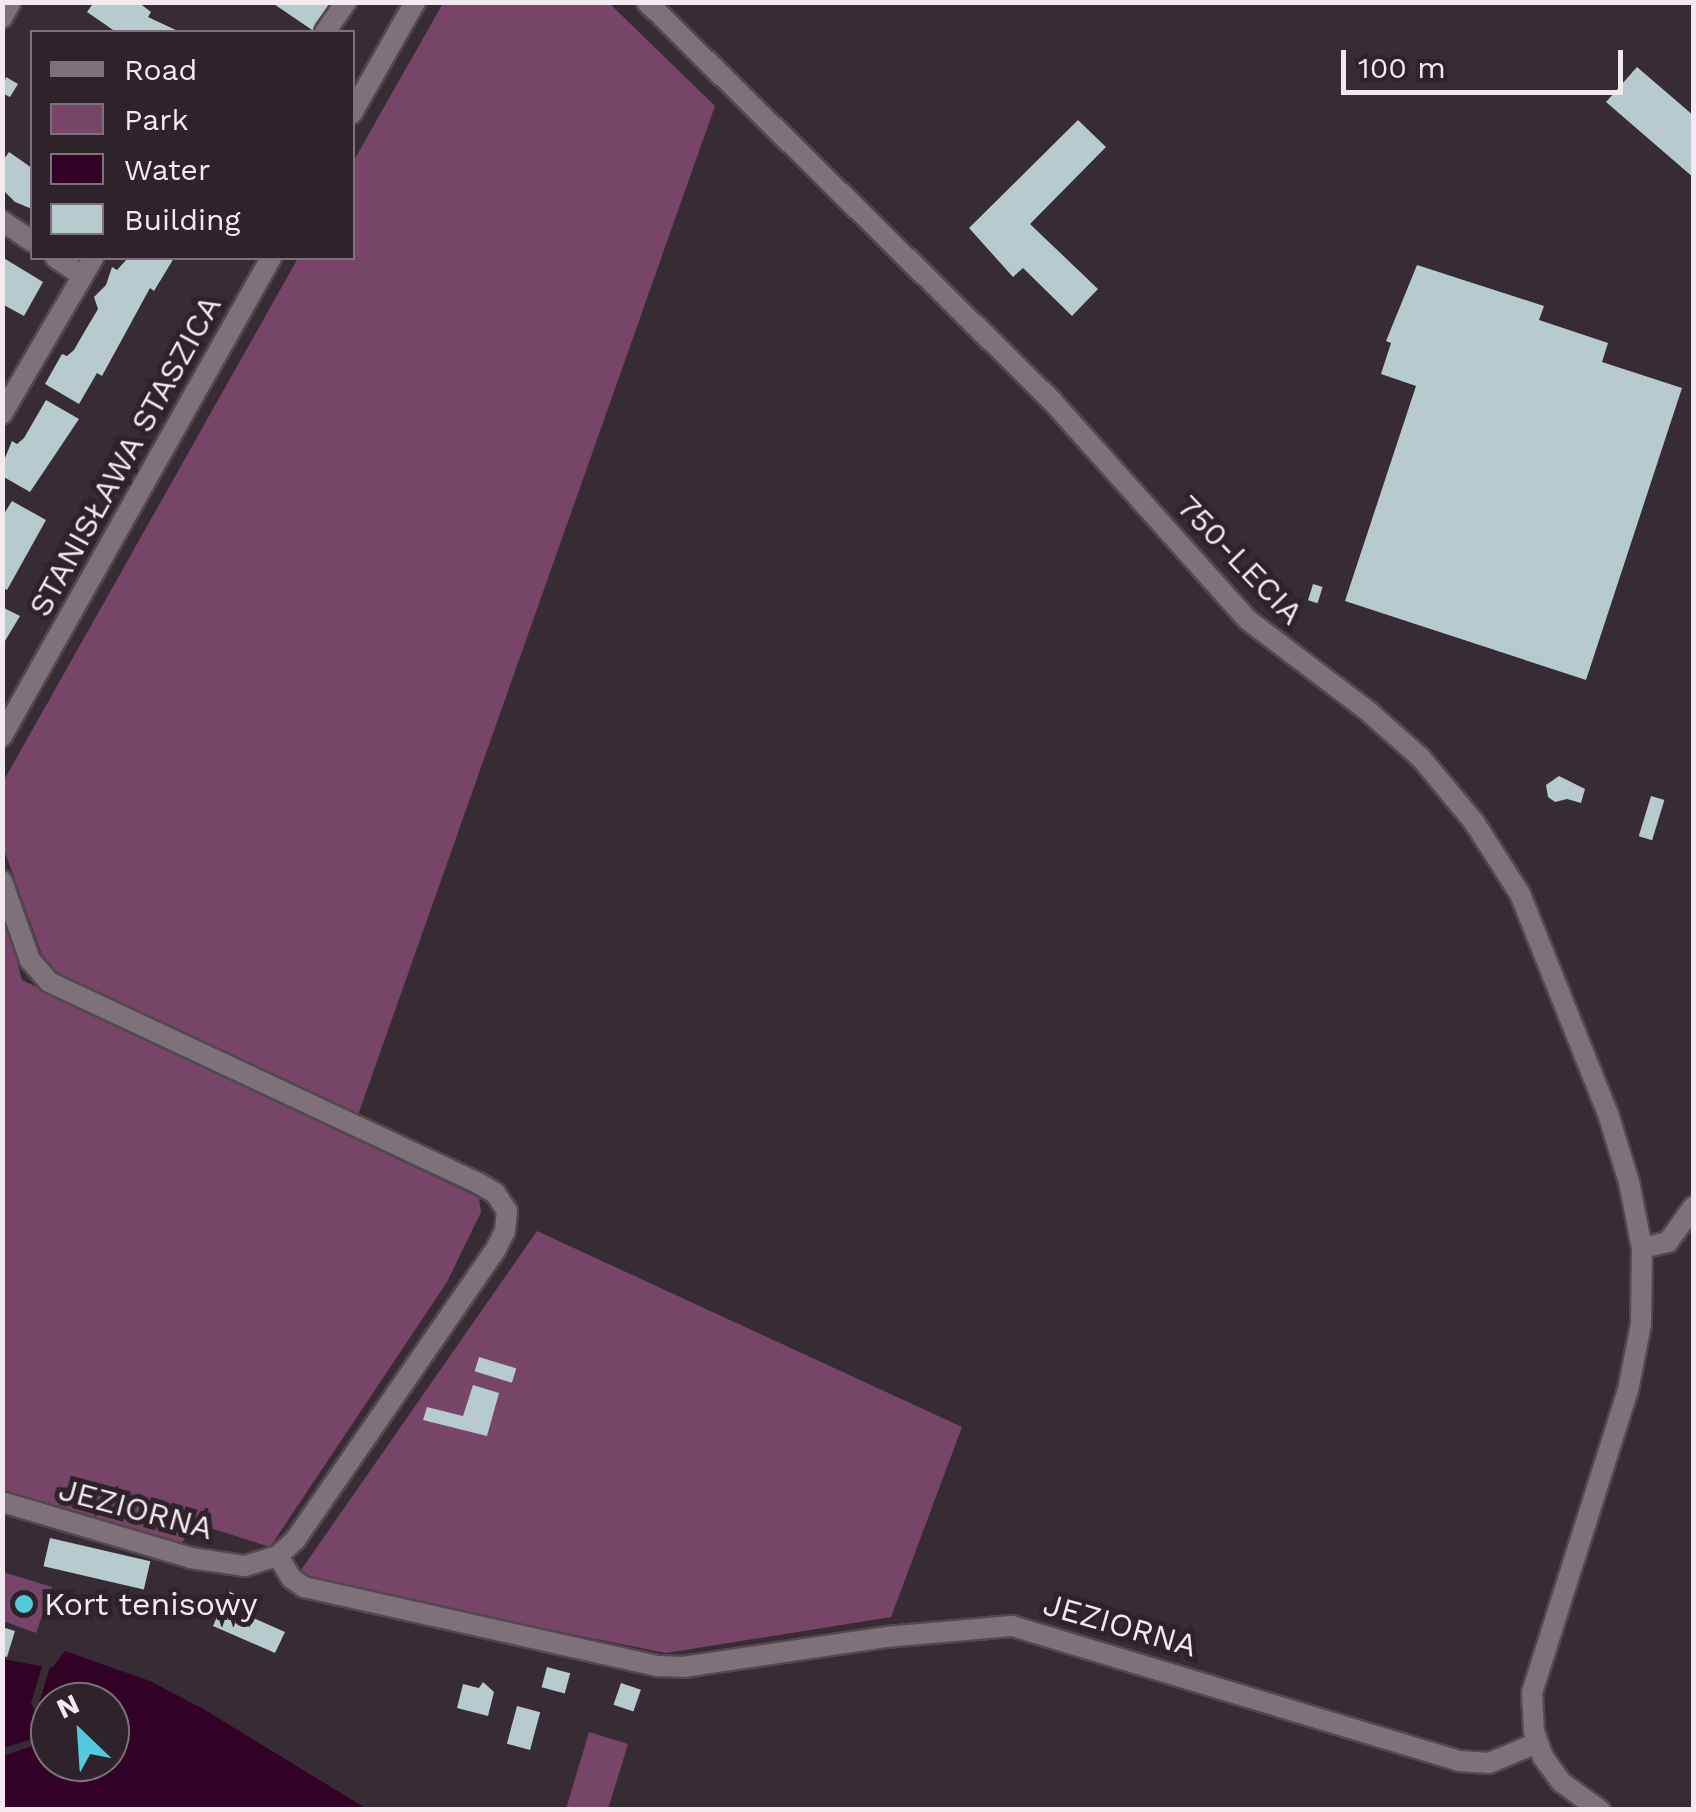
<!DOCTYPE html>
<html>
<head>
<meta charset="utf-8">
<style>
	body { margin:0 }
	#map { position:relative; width:1696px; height:1812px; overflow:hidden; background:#382c34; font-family:"Work Sans",sans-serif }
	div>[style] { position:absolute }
	.green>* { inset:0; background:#764567 }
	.water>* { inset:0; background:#310226 }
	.pier>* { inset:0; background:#382c34 }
	.building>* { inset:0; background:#b7cacd; transform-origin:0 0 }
	.roads { filter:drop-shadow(2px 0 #52484e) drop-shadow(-2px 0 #52484e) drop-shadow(0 2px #52484e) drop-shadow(0 -2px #52484e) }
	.street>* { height:20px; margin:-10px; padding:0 10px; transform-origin:10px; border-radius:10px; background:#7e7179 }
	.dots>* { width:28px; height:28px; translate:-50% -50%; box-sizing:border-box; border:5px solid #2e232a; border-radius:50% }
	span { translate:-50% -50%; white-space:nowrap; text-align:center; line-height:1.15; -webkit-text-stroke:10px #2e232a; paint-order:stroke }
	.street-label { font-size:32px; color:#f2eaef }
	.poi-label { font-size:32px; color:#f2eaef }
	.left { translate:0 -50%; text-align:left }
	.frame { position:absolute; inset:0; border:5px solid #f2eaef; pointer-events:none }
	.legend { position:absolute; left:30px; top:30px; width:325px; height:230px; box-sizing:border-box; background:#2e232a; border:2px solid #7c7379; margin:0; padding:12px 18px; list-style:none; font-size:30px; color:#f2eaef }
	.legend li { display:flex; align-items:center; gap:20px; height:50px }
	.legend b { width:50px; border:2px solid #7c7379 }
	.north { position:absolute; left:30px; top:1682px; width:100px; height:100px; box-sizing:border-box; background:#2e232a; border:2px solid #7c7379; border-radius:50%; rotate:335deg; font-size:28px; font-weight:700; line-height:40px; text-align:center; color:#f2eaef }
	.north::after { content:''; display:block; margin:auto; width:35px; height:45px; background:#54cadd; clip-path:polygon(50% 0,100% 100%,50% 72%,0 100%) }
	.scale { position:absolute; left:1341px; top:50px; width:282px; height:45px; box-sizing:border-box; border:5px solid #f2eaef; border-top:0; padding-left:12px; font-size:30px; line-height:35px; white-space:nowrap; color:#f2eaef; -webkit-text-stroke:8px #2e232a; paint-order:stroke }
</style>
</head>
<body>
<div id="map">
	<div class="green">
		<div style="clip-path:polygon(443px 3px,609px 3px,715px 106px,358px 1115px,48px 971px,3px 847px,3px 782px,298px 258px,352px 258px,353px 162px)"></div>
		<div style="clip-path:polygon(2px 906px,22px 980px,479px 1198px,481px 1212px,447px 1282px,270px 1547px,195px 1523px,179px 1547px,3px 1493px)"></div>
		<div style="clip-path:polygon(537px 1231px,962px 1427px,891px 1617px,666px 1653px,310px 1582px,301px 1570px)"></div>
		<div style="clip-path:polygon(3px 1572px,52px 1587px,36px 1633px,3px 1621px)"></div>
		<div style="clip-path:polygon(589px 1732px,628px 1744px,608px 1809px,566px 1809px)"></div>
	</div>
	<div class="water">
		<div style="clip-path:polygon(evenodd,65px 1651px,150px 1681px,205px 1710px,367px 1809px,3px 1809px,2px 1659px,52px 1668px,65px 1651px,50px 1702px,110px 1702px,110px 1762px,50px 1762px,50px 1702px)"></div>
	</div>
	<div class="pier">
		<div style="clip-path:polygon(54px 1652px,39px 1704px,50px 1740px,3px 1756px,3px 1748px,45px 1735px,31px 1703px,44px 1660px,49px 1662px)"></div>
	</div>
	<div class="building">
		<div style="clip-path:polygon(94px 2px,138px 2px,151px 12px,148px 17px,180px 32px,116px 32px,87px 12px)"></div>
		<div style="clip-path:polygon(271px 2px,336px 2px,315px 32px)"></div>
		<div style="clip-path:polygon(1637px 67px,1694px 116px,1694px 178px,1606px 102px)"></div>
		<div style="clip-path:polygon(6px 77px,18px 84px,10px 97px,2px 93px)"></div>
		<div style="clip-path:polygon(1078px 120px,1106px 147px,1030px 224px,1098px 289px,1072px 316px,1023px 268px,1013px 277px,969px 228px)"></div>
		<div style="clip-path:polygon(9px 152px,32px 168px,32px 209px,15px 202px,2px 189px,2px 162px)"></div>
		<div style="clip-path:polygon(2px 257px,43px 282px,24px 316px,2px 304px)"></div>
		<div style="clip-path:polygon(128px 258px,174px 258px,154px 291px,150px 288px,102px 376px,97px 373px,79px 404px,45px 384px,62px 354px,67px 356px,74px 350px,82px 336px,98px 309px,94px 297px,106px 285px,112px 267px,117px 270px)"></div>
		<div style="clip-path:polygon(1417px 265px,1544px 306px,1539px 320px,1608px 343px,1602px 362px,1682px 388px,1586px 680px,1345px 601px,1416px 386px,1381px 374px,1391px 343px,1386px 341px)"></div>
		<div style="clip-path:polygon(46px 400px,79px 419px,30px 492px,2px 476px,2px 465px,12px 441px,17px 444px,24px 438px)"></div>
		<div style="clip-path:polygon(12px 501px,46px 520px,7px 590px,2px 587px,2px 517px)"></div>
		<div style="left:1313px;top:584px;width:10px;height:17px;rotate:17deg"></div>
		<div style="clip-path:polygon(2px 607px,20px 616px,2px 646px)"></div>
		<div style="clip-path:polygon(1559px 776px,1585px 789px,1581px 803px,1567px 799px,1555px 802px,1548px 797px,1546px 785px)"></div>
		<div style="left:1651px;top:796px;width:14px;height:42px;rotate:17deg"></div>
		<div style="left:479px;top:1357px;width:39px;height:15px;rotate:17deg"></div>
		<div style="clip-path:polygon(473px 1385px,499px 1393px,487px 1436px,423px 1420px,427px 1407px,463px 1416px)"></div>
		<div style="left:50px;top:1538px;width:103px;height:29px;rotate:13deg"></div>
		<div style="clip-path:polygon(228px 1591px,245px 1599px,240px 1612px,285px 1632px,275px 1653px,213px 1626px)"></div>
		<div style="clip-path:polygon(2px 1627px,15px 1631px,7px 1657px,2px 1656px)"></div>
		<div style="left:547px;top:1667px;width:24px;height:21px;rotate:15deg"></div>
		<div style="clip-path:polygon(483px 1682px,494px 1692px,488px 1716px,457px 1708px,463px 1684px,479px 1688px)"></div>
		<div style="left:621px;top:1683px;width:21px;height:23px;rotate:19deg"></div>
		<div style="left:517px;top:1706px;width:24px;height:39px;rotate:15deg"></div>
	</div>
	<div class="roads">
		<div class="street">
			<div style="left:647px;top:2px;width:569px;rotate:44.57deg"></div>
			<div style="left:1052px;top:401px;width:294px;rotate:48.2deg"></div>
			<div style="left:1248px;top:620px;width:152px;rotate:37.2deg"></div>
			<div style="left:1369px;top:712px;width:69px;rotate:41.5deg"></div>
			<div style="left:1421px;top:758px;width:83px;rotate:50.4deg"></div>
			<div style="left:1474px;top:822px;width:85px;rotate:57.4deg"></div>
			<div style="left:1520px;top:894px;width:240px;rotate:68.2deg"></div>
			<div style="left:1609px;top:1117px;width:68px;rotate:72.9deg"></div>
			<div style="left:1629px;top:1182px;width:67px;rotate:78.9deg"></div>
			<div style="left:1642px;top:1248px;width:76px;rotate:90.8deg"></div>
			<div style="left:1641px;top:1324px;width:67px;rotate:101.1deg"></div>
			<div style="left:1628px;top:1390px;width:318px;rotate:107.6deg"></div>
			<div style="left:1532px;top:1693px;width:38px;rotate:87deg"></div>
			<div style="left:1534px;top:1731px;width:28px;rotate:71deg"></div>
			<div style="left:1543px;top:1757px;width:31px;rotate:54deg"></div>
			<div style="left:1561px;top:1782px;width:48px;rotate:35.7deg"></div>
			<div style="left:2px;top:18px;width:18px;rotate:-61deg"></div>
			<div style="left:325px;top:32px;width:37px;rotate:-55deg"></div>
			<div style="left:352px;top:113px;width:128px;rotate:-60.4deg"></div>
			<div style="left:2px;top:221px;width:36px;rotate:34deg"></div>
			<div style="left:56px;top:258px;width:32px;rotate:34deg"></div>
			<div style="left:2px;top:414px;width:181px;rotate:-59.7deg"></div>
			<div style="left:2px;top:736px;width:548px;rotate:-60.63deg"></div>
			<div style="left:2px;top:881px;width:84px;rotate:70.5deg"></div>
			<div style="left:30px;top:960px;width:29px;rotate:49deg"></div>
			<div style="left:49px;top:982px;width:474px;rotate:25.1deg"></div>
			<div style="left:478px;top:1183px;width:20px;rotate:30deg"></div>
			<div style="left:495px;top:1193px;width:22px;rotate:56deg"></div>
			<div style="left:507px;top:1211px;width:20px;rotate:96deg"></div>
			<div style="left:505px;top:1231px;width:20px;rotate:117deg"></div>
			<div style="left:496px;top:1249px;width:354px;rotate:124.6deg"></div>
			<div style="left:295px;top:1540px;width:23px;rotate:137deg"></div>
			<div style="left:1642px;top:1248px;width:27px;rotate:-13deg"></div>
			<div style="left:1668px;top:1242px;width:44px;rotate:-54.2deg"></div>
			<div style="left:2px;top:1502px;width:197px;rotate:16.5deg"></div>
			<div style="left:191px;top:1558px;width:55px;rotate:8.4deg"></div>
			<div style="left:245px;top:1566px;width:34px;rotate:-17deg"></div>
			<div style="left:278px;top:1556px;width:26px;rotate:59deg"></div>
			<div style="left:291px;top:1578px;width:16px;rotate:35deg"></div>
			<div style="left:304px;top:1587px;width:363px;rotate:12.6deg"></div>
			<div style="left:658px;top:1666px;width:25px;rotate:2deg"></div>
			<div style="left:683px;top:1667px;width:205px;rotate:-8.4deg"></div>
			<div style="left:886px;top:1637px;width:126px;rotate:-5deg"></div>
			<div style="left:1012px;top:1626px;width:468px;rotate:16.8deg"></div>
			<div style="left:1460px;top:1761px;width:29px;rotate:4deg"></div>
			<div style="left:1489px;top:1763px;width:52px;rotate:-22.6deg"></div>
		</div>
	</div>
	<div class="dots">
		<div style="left:24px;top:1604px;background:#54cadd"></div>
	</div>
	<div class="street-label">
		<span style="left:125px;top:456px;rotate:-61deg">STANISŁAWA STASZICA</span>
		<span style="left:1240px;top:560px;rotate:46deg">750-LECIA</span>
		<span style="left:136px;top:1509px;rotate:15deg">JEZIORNA</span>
		<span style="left:1120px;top:1625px;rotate:16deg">JEZIORNA</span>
	</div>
	<div class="poi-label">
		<span class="left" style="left:44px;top:1604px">Kort tenisowy</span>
	</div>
	<div class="frame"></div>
	<ul class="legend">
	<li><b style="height:12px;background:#7e7179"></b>Road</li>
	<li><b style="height:28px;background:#764567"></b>Park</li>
	<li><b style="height:28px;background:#310226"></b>Water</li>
	<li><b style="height:28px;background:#b7cacd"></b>Building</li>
	</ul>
	<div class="north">N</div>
	<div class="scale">100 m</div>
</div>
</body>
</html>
